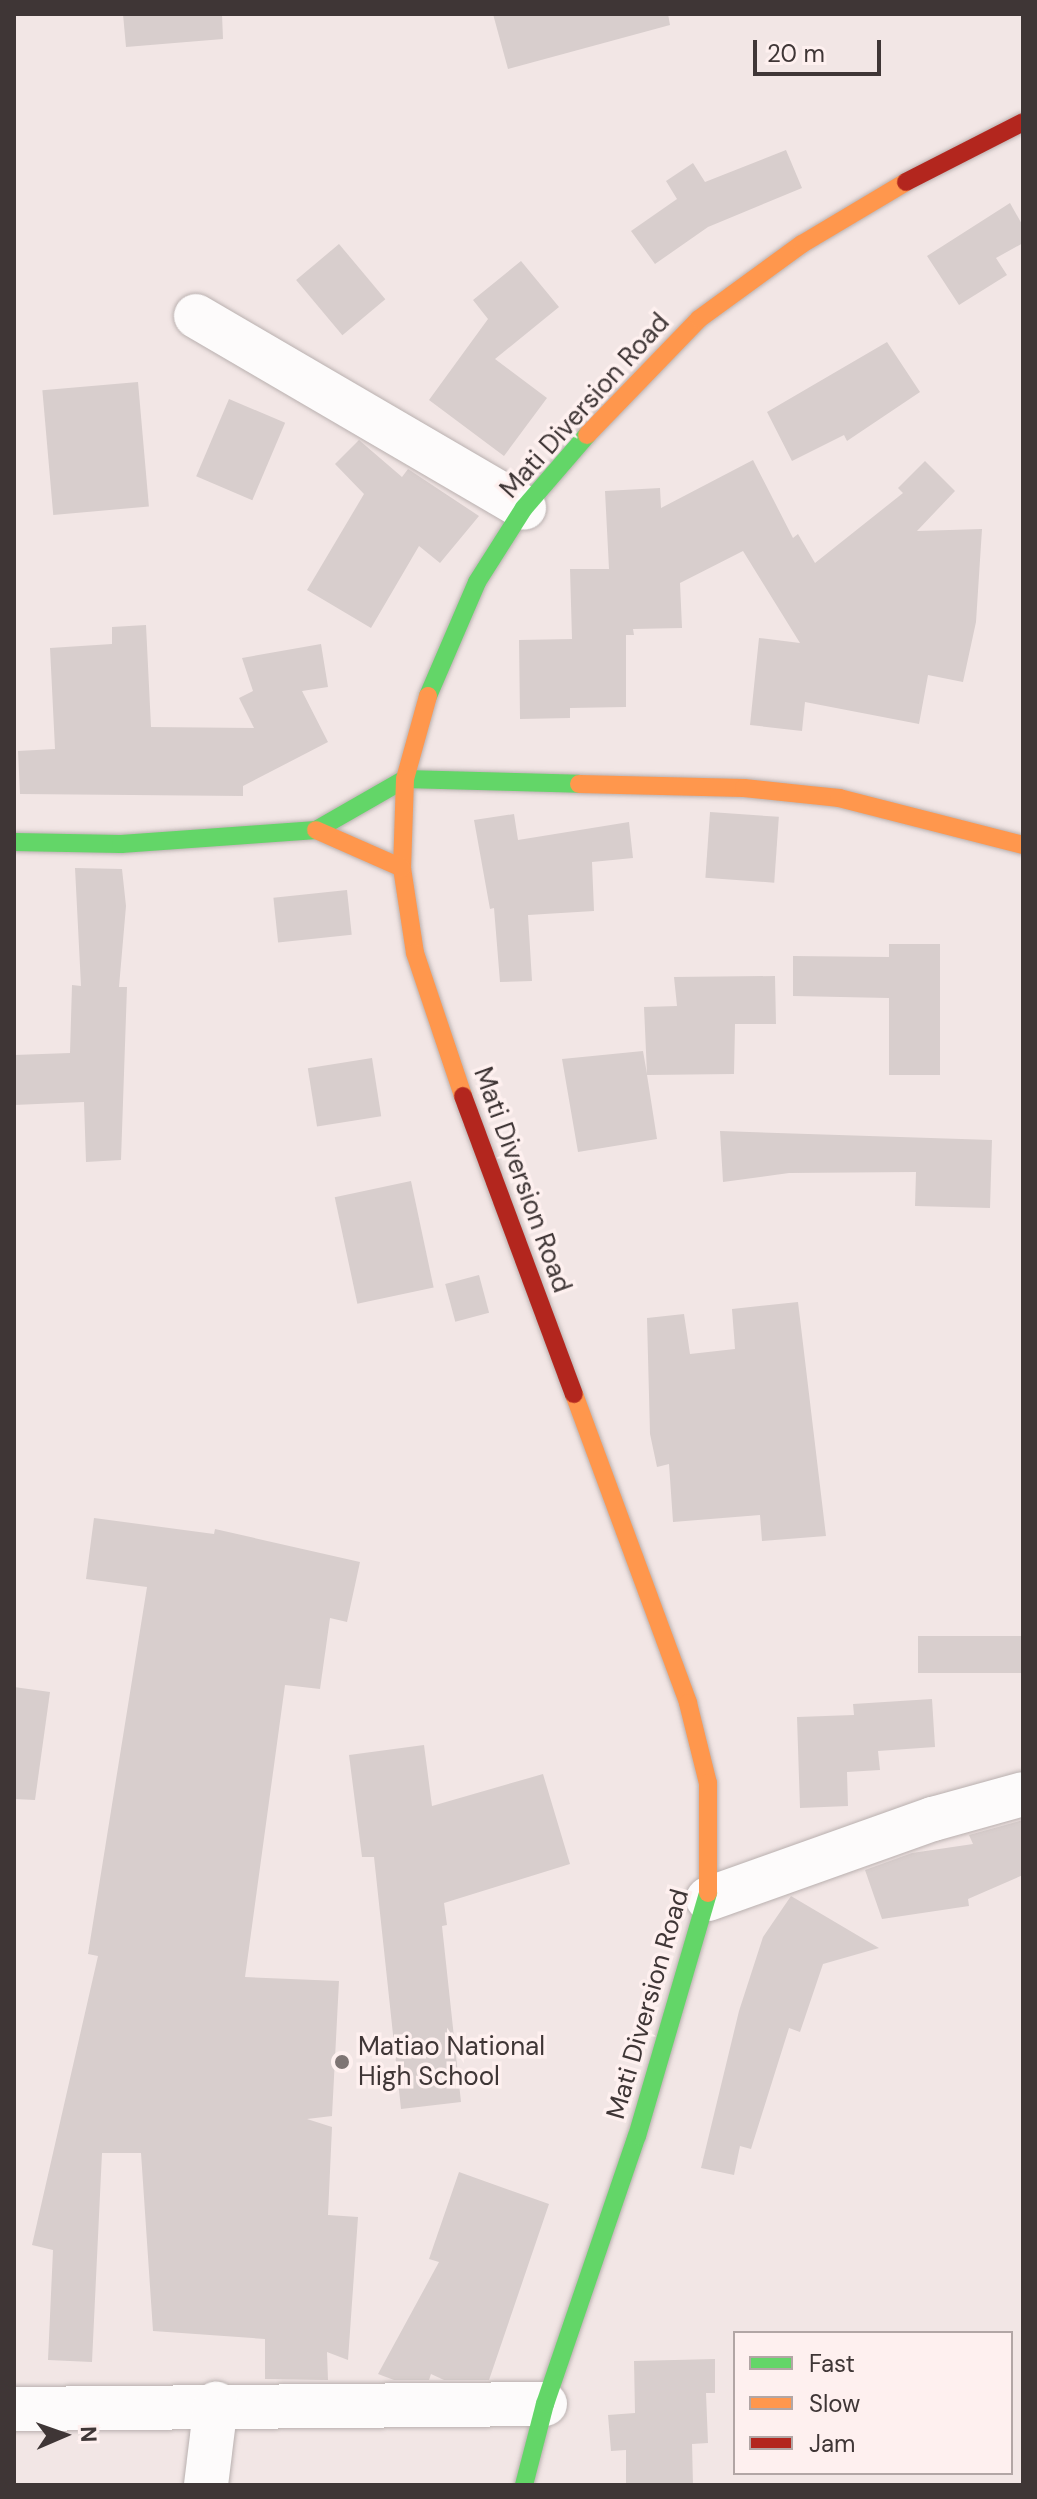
<!DOCTYPE html>
<style>
body{margin:0}
#map{position:relative;width:1037px;height:2499px;overflow:hidden;background:#f2e6e5;font-family:"DM Sans",sans-serif}
div>[style]{position:absolute}
.building>*{inset:0;background:#d8cecd;transform-origin:0 0}
.roads{filter:drop-shadow(0 0 2px #b9b0af) drop-shadow(0 0 2px #b9b0af)}
.street>*{height:44px;margin:-22px;padding:0 22px;transform-origin:22px;border-radius:22px;background:#fdfbfb}
.fast>*{height:18px;margin:-9px;padding:0 9px;transform-origin:9px;border-radius:9px;background:#63d668}
.slow>*{height:18px;margin:-9px;padding:0 9px;transform-origin:9px;border-radius:9px;background:#ff974d}
.jam>*{height:18px;margin:-9px;padding:0 9px;transform-origin:9px;border-radius:9px;background:#b3261e}
.dots>*{width:22px;height:22px;translate:-50% -50%;box-sizing:border-box;border:4px solid #fef0ef;border-radius:50%}
span{translate:-50% -50%;white-space:nowrap;text-align:center;line-height:1.15;-webkit-text-stroke:7px #fef0ef;paint-order:stroke}
.street-label{font-size:26px;color:#3f3636}
.poi-label{font-size:26px;color:#3f3636}
.left{translate:0 -50%;text-align:left}
.frame{position:absolute;inset:0;border:16px solid #3f3636;pointer-events:none}
.legend{position:absolute;left:733px;top:2331px;width:280px;height:144px;box-sizing:border-box;background:#fef0ef;border:2px solid #b2a6a5;margin:0;padding:10px 14px;list-style:none;font-size:24px;color:#3f3636}
.legend li{display:flex;align-items:center;gap:16px;height:40px}
.legend b{width:40px;border:2px solid #b2a6a5}
.north{position:absolute;left:24px;top:2395px;width:80px;height:80px;-webkit-text-stroke:6px #fef0ef;paint-order:stroke;rotate:88deg;font-size:22px;font-weight:700;line-height:32px;text-align:center;color:#3f3636}
.north::after{content:'';display:block;margin:auto;width:28px;height:36px;background:#3f3636;clip-path:polygon(50% 0,100% 100%,50% 72%,0 100%)}
.scale{position:absolute;left:753px;top:40px;width:128px;height:36px;box-sizing:border-box;border:4px solid #3f3636;border-top:0;padding-left:10px;font-size:24px;line-height:28px;white-space:nowrap;color:#3f3636;-webkit-text-stroke:6px #fef0ef;paint-order:stroke}
</style>
<div id="map">
<div class="building">
<div style="clip-path:polygon(123px 14px,222px 14px,223px 39px,126px 47px)"></div>
<div style="clip-path:polygon(493px 14px,668px 14px,670px 25px,508px 69px)"></div>
<div style="clip-path:polygon(786px 150px,802px 188px,708px 227px,655px 264px,631px 231px,677px 199px,666px 181px,693px 163px,705px 182px)"></div>
<div style="clip-path:polygon(1010px 203px,1023px 226px,1023px 243px,996px 258px,1007px 275px,959px 305px,927px 256px)"></div>
<div style="left:339px;top:244px;width:72px;height:56px;rotate:50deg"></div>
<div style="clip-path:polygon(521px 261px,559px 307px,495px 359px,547px 398px,504px 456px,429px 400px,488px 319px,473px 300px)"></div>
<div style="clip-path:polygon(887px 342px,920px 392px,847px 441px,844px 435px,792px 461px,767px 412px)"></div>
<div style="left:138px;top:382px;width:125px;height:96px;rotate:85deg"></div>
<div style="left:229px;top:399px;width:61px;height:84px;rotate:23deg"></div>
<div style="clip-path:polygon(359px 440px,402px 477px,408px 469px,479px 516px,440px 563px,419px 546px,371px 628px,307px 590px,364px 494px,335px 464px)"></div>
<div style="clip-path:polygon(753px 460px,793px 538px,798px 534px,815px 563px,903px 493px,898px 488px,925px 461px,955px 491px,917px 531px,982px 529px,976px 622px,963px 682px,928px 675px,919px 724px,805px 702px,802px 731px,750px 725px,759px 638px,800px 643px,743px 551px,680px 583px,682px 628px,633px 629px,634px 635px,626px 635px,626px 707px,570px 708px,570px 718px,520px 719px,519px 640px,572px 639px,570px 569px,609px 569px,605px 491px,660px 488px,661px 508px)"></div>
<div style="clip-path:polygon(146px 625px,151px 727px,254px 728px,239px 698px,253px 691px,242px 658px,321px 644px,328px 687px,302px 691px,328px 742px,243px 786px,243px 796px,20px 794px,18px 751px,55px 749px,50px 648px,112px 644px,112px 627px)"></div>
<div style="left:710px;top:812px;width:69px;height:66px;rotate:4deg"></div>
<div style="clip-path:polygon(514px 814px,518px 840px,629px 822px,633px 858px,592px 862px,594px 911px,528px 915px,532px 981px,500px 982px,494px 908px,490px 909px,474px 820px)"></div>
<div style="clip-path:polygon(75px 868px,122px 869px,126px 906px,119px 987px,127px 987px,121px 1160px,86px 1162px,84px 1102px,14px 1105px,14px 1055px,70px 1053px,72px 985px,81px 986px)"></div>
<div style="left:347px;top:890px;width:45px;height:74px;rotate:84deg"></div>
<div style="clip-path:polygon(889px 944px,940px 944px,940px 1075px,889px 1075px,889px 998px,793px 996px,793px 956px,889px 957px)"></div>
<div style="clip-path:polygon(775px 976px,776px 1024px,735px 1024px,734px 1074px,647px 1075px,657px 1139px,578px 1152px,562px 1059px,643px 1051px,647px 1074px,644px 1007px,677px 1006px,674px 977px)"></div>
<div style="left:372px;top:1058px;width:59px;height:65px;rotate:81deg"></div>
<div style="clip-path:polygon(720px 1131px,992px 1140px,990px 1208px,915px 1206px,916px 1172px,789px 1173px,723px 1182px)"></div>
<div style="left:411px;top:1181px;width:109px;height:78px;rotate:78deg"></div>
<div style="left:479px;top:1275px;width:39px;height:35px;rotate:75deg"></div>
<div style="clip-path:polygon(798px 1302px,826px 1536px,762px 1541px,760px 1515px,673px 1522px,669px 1464px,657px 1467px,650px 1434px,647px 1318px,684px 1314px,690px 1354px,735px 1349px,732px 1309px)"></div>
<div style="clip-path:polygon(94px 1518px,214px 1534px,215px 1529px,360px 1562px,347px 1622px,330px 1618px,320px 1689px,285px 1685px,245px 1977px,339px 1981px,332px 2116px,307px 2119px,332px 2127px,328px 2215px,358px 2217px,348px 2360px,327px 2352px,328px 2380px,265px 2379px,265px 2339px,153px 2331px,141px 2153px,102px 2153px,92px 2362px,48px 2360px,53px 2250px,32px 2245px,98px 1956px,88px 1954px,147px 1587px,86px 1579px)"></div>
<div style="left:1023px;top:1636px;width:37px;height:105px;rotate:90deg"></div>
<div style="clip-path:polygon(14px 1687px,50px 1692px,35px 1800px,14px 1799px)"></div>
<div style="clip-path:polygon(932px 1699px,935px 1747px,878px 1751px,880px 1770px,847px 1772px,848px 1806px,800px 1808px,797px 1717px,854px 1715px,853px 1704px)"></div>
<div style="clip-path:polygon(424px 1745px,432px 1806px,543px 1774px,570px 1864px,444px 1903px,447px 1925px,442px 1926px,461px 2102px,401px 2109px,374px 1857px,362px 1857px,349px 1755px)"></div>
<div style="clip-path:polygon(1023px 1820px,1023px 1875px,968px 1899px,969px 1906px,882px 1919px,865px 1870px,912px 1853px,973px 1844px,969px 1835px)"></div>
<div style="clip-path:polygon(791px 1896px,879px 1948px,823px 1964px,800px 2032px,789px 2028px,751px 2149px,740px 2146px,734px 2175px,701px 2168px,739px 2011px,763px 1937px)"></div>
<div style="clip-path:polygon(459px 2172px,549px 2204px,489px 2380px,444px 2380px,431px 2374px,429px 2380px,394px 2380px,378px 2374px,439px 2262px,429px 2259px)"></div>
<div style="clip-path:polygon(715px 2359px,715px 2393px,706px 2393px,708px 2443px,692px 2444px,693px 2485px,626px 2485px,626px 2450px,611px 2451px,608px 2415px,635px 2413px,634px 2361px)"></div>
</div>
<div class="roads">
<div class="street">
<div style="left:196px;top:316px;width:380px;rotate:30.3deg"></div>
<div style="left:708px;top:1899px;width:239px;rotate:-19.6deg"></div>
<div style="left:933px;top:1819px;width:93px;rotate:-15.5deg"></div>
<div style="left:14px;top:2409px;width:531px;rotate:-0.54deg"></div>
<div style="left:206px;top:2485px;width:82px;rotate:-83deg"></div>
</div>
<div class="fast">
<div style="left:428px;top:696px;width:124px;rotate:-66.7deg"></div>
<div style="left:477px;top:582px;width:88px;rotate:-57.6deg"></div>
<div style="left:524px;top:508px;width:96px;rotate:-49.2deg"></div>
<div style="left:14px;top:842px;width:107px;rotate:1.1deg"></div>
<div style="left:121px;top:844px;width:196px;rotate:-4.1deg"></div>
<div style="left:316px;top:830px;width:103px;rotate:-29.8deg"></div>
<div style="left:405px;top:779px;width:174px;rotate:1.6deg"></div>
<div style="left:524px;top:2485px;width:84px;rotate:-75.5deg"></div>
<div style="left:545px;top:2404px;width:283px;rotate:-71.1deg"></div>
<div style="left:637px;top:2136px;width:253px;rotate:-73.7deg"></div>
</div>
<div class="slow">
<div style="left:587px;top:435px;width:161px;rotate:-46deg"></div>
<div style="left:699px;top:319px;width:127px;rotate:-36.1deg"></div>
<div style="left:802px;top:244px;width:121px;rotate:-30.8deg"></div>
<div style="left:428px;top:696px;width:86px;rotate:105.5deg"></div>
<div style="left:405px;top:779px;width:89px;rotate:91.9deg"></div>
<div style="left:402px;top:868px;width:86px;rotate:81.3deg"></div>
<div style="left:415px;top:953px;width:151px;rotate:71.4deg"></div>
<div style="left:579px;top:784px;width:165px;rotate:1.4deg"></div>
<div style="left:744px;top:788px;width:96px;rotate:6deg"></div>
<div style="left:839px;top:798px;width:190px;rotate:14.3deg"></div>
<div style="left:316px;top:830px;width:94px;rotate:23.8deg"></div>
<div style="left:574px;top:1394px;width:329px;rotate:69.7deg"></div>
<div style="left:688px;top:1703px;width:82px;rotate:76deg"></div>
<div style="left:708px;top:1783px;width:110px;rotate:90deg"></div>
</div>
<div class="jam">
<div style="left:906px;top:182px;width:131px;rotate:-27.1deg"></div>
<div style="left:463px;top:1096px;width:318px;rotate:69.6deg"></div>
</div>
</div>
<div class="dots">
<div style="left:342px;top:2062px;background:#7e7473"></div>
</div>
<div class="street-label">
<span style="left:585px;top:406px;rotate:-48deg">Mati Diversion Road</span>
<span style="left:522px;top:1180px;rotate:70deg">Mati Diversion Road</span>
<span style="left:648px;top:2004px;rotate:-74deg">Mati Diversion Road</span>
</div>
<div class="poi-label">
<span class="left" style="left:358px;top:2062px">Matiao National<br>High School</span>
</div>
<div class="frame"></div>
<ul class="legend">
<li><b style="height:10px;background:#63d668"></b>Fast</li>
<li><b style="height:10px;background:#ff974d"></b>Slow</li>
<li><b style="height:10px;background:#b3261e"></b>Jam</li>
</ul>
<div class="north">N</div>
<div class="scale">20 m</div>
</div>
